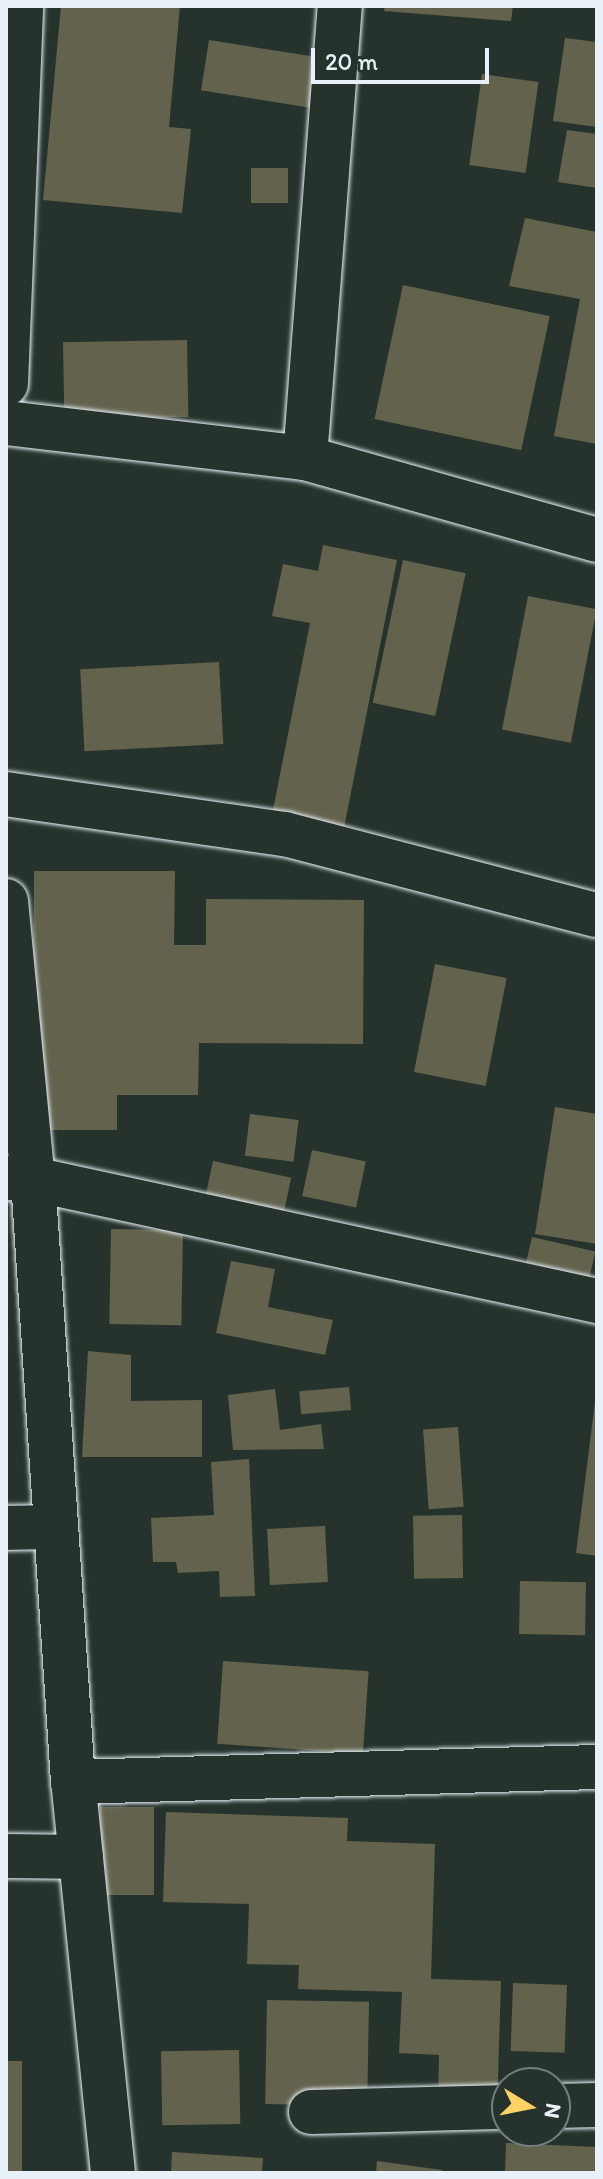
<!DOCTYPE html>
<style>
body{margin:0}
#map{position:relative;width:603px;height:2179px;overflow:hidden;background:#26332d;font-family:Itim,sans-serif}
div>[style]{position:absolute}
.building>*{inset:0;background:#63624d;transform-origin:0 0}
.roads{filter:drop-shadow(0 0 2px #e8f1f8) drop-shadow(0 0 2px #e8f1f8)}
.minor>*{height:44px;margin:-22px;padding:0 22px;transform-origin:22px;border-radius:22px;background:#26332d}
span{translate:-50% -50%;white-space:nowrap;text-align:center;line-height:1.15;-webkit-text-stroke:8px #26332d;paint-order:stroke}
.frame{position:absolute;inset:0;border:8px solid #e8f1f8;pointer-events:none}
.north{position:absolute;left:491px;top:2067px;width:80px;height:80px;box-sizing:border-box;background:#26332d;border:2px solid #747f7e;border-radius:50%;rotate:100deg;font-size:22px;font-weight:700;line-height:32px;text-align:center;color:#e8f1f8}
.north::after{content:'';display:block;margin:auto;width:28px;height:36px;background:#ffd166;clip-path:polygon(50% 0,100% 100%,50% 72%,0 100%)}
.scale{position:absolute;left:311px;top:48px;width:178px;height:36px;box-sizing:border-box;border:4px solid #e8f1f8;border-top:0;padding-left:10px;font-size:24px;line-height:28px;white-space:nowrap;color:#e8f1f8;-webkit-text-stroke:6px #26332d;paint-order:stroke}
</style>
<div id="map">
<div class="building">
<div style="clip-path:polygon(61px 6px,180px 6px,169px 127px,191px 129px,182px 213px,43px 200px)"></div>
<div style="clip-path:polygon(385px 6px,513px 6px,511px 21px,384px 11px)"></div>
<div style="clip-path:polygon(565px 38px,597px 42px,597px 127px,553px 121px)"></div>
<div style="left:209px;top:40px;width:114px;height:51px;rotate:9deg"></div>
<div style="left:482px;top:74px;width:57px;height:92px;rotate:8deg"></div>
<div style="clip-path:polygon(567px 130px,597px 134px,597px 188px,558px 182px)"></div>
<div style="left:251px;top:168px;width:37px;height:35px"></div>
<div style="clip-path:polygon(525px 218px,597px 232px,597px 444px,554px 436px,580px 299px,509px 286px)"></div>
<div style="left:403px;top:285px;width:150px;height:137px;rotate:12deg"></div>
<div style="left:187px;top:340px;width:77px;height:124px;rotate:89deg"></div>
<div style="clip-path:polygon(323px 545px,397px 560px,341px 843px,269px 830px,310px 623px,272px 616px,283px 564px,318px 571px)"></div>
<div style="left:403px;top:560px;width:64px;height:146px;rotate:12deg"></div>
<div style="left:528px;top:596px;width:70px;height:136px;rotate:11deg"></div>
<div style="left:219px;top:662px;width:82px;height:139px;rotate:87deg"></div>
<div style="clip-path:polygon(34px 871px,175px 871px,174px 945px,206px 945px,206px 899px,364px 900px,363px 1044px,199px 1043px,198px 1095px,117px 1095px,117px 1130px,39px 1130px,33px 1036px)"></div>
<div style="left:435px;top:964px;width:73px;height:110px;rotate:11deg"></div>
<div style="clip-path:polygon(555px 1107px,597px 1114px,597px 1244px,535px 1234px)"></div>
<div style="left:250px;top:1114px;width:49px;height:42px;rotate:7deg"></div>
<div style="left:312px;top:1150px;width:55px;height:47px;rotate:12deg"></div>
<div style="left:213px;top:1161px;width:80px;height:41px;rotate:12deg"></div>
<div style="left:111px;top:1229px;width:72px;height:95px;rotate:1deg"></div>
<div style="left:532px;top:1237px;width:65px;height:26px;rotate:13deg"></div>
<div style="clip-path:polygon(231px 1261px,275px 1269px,268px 1307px,333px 1320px,325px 1355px,216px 1333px)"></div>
<div style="clip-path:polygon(88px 1351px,131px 1355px,131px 1401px,202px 1400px,202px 1457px,82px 1457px)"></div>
<div style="left:349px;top:1387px;width:23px;height:50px;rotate:85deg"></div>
<div style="clip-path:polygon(275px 1389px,280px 1430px,321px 1424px,324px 1449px,233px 1450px,228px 1395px)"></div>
<div style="clip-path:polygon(595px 1402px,597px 1402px,597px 1556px,576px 1553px)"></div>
<div style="left:458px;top:1427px;width:80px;height:35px;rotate:86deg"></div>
<div style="clip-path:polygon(249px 1459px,255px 1596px,220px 1597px,219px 1571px,178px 1573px,176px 1562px,153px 1562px,151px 1518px,214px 1515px,211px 1462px)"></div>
<div style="left:462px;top:1515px;width:63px;height:49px;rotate:89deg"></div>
<div style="left:325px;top:1526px;width:56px;height:58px;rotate:87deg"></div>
<div style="left:520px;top:1581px;width:66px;height:53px;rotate:1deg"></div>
<div style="left:223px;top:1661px;width:146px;height:83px;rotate:4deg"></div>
<div style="left:100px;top:1807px;width:54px;height:88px"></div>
<div style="clip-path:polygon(166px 1812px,348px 1818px,347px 1841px,435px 1844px,431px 1979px,501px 1981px,497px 2109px,438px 2107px,439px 2055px,399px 2053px,402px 1992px,298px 1989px,299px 1965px,247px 1964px,249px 1904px,163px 1902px)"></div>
<div style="left:513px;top:1983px;width:54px;height:68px;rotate:2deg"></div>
<div style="left:267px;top:2000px;width:102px;height:104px;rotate:1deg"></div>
<div style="left:239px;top:2050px;width:74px;height:78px;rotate:89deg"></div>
<div style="left:6px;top:2061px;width:16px;height:112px"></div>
<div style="clip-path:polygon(506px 2143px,597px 2147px,597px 2173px,505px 2173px)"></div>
<div style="clip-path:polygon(172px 2152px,263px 2158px,262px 2173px,171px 2173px)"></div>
<div style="clip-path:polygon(377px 2161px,442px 2170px,442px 2173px,376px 2173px)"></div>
</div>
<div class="roads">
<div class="minor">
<div style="left:6px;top:384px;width:378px;rotate:-87.7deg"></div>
<div style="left:6px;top:423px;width:301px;rotate:6.7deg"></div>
<div style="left:305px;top:458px;width:303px;rotate:15.7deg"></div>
<div style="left:305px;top:458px;width:453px;rotate:-85.6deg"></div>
<div style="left:6px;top:794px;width:282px;rotate:8.2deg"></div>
<div style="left:285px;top:834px;width:322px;rotate:14.6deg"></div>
<div style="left:6px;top:901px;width:279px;rotate:84.5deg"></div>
<div style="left:33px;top:1179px;width:604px;rotate:86.2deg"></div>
<div style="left:6px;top:1178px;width:27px;rotate:2deg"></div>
<div style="left:33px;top:1179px;width:577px;rotate:12.21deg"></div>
<div style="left:6px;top:1528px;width:50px;rotate:-1.1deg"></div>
<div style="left:6px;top:1856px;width:75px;rotate:0.8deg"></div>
<div style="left:555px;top:2106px;width:42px;rotate:-1.4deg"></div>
<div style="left:311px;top:2112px;width:196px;rotate:-1.5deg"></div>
<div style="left:113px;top:2173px;width:393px;rotate:-95.8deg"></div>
<div style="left:73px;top:1782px;width:524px;rotate:-1.64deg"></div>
</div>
</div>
<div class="frame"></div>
<div class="north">N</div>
<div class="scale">20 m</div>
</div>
